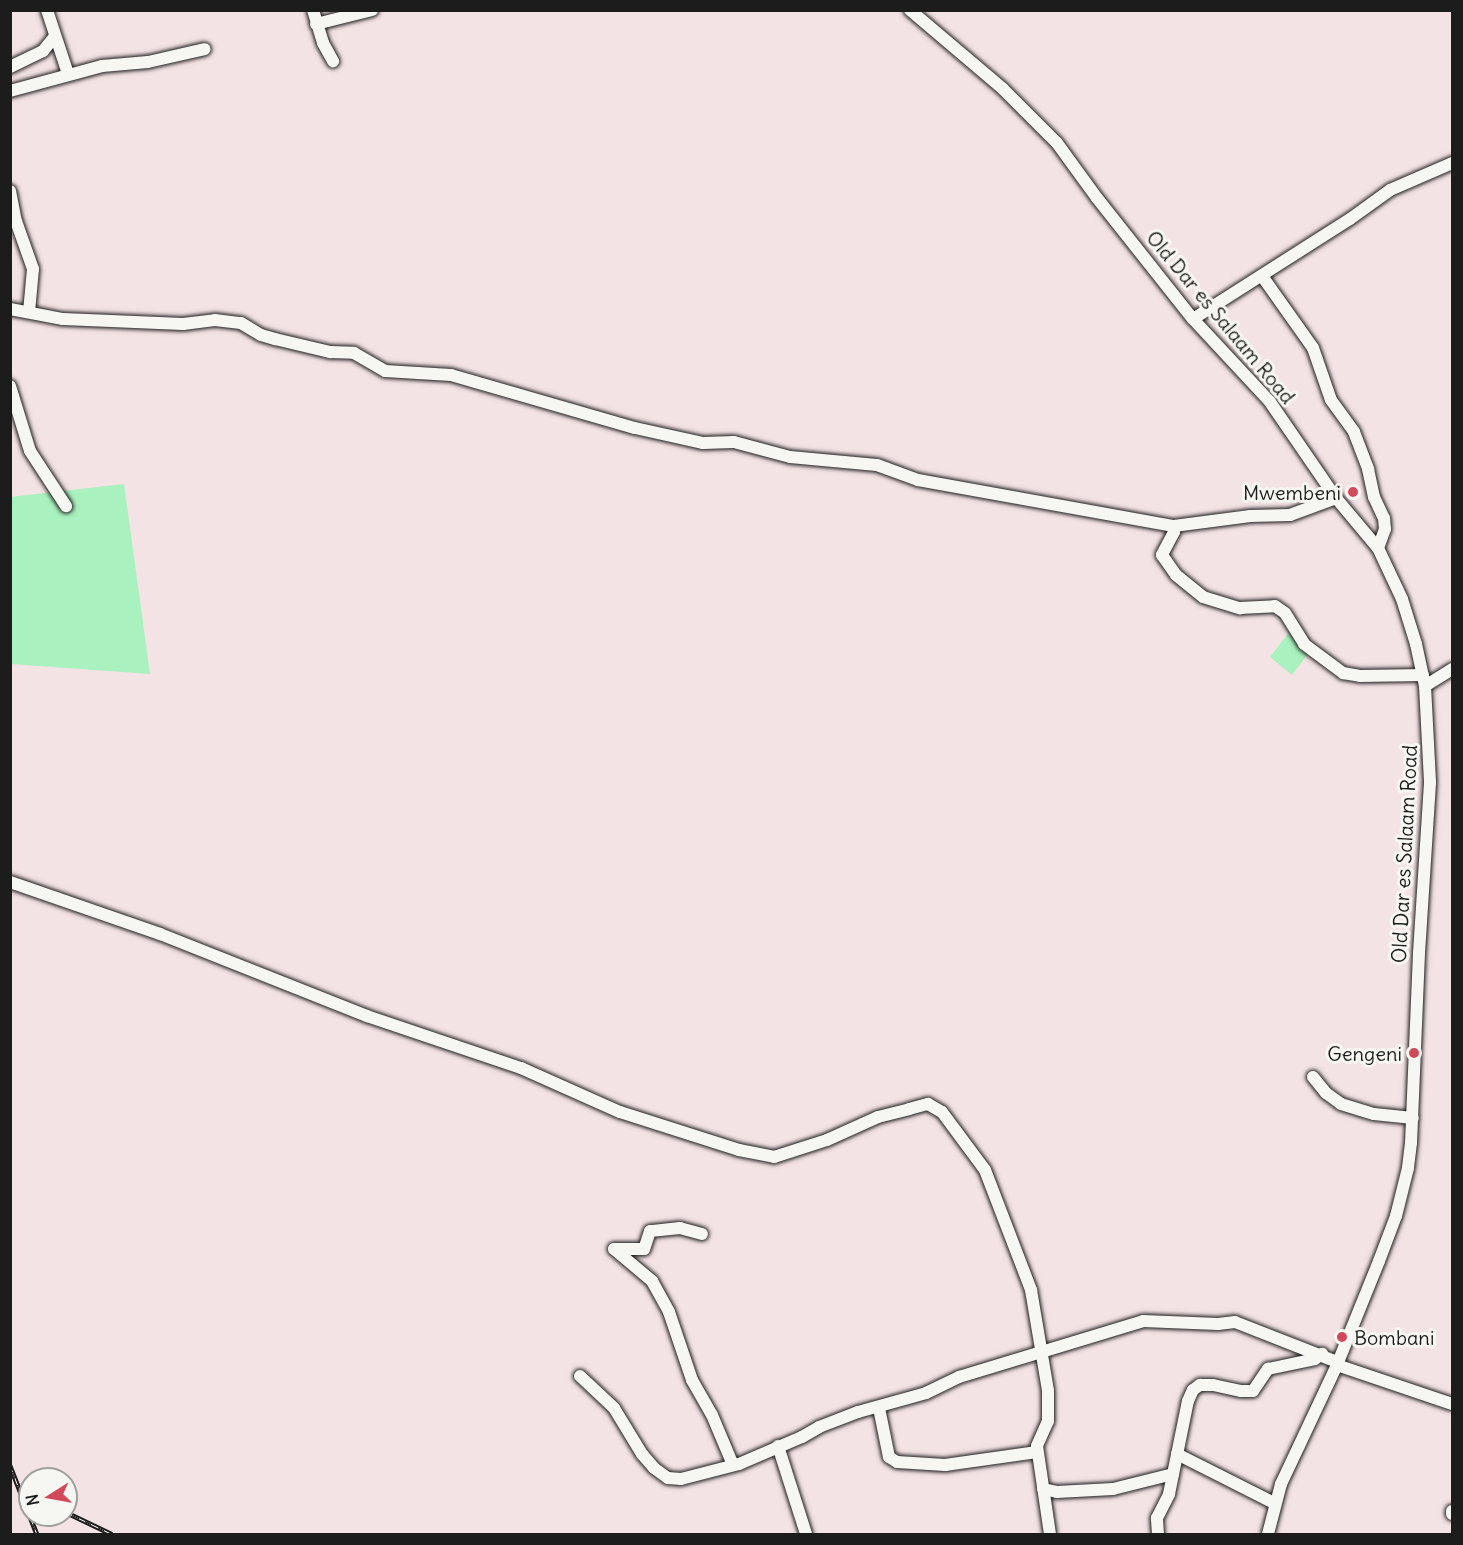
<!DOCTYPE html>
<style>
body{margin:0}
#map{position:relative;width:1463px;height:1545px;overflow:hidden;background:#f4e3e5;font-family:Delius,sans-serif}
div>[style]{position:absolute}
.green>*{inset:0;background:#a9f1be}
.roads{filter:drop-shadow(0 0 2px #1c1c1c) drop-shadow(0 0 2px #1c1c1c)}
.minor>*{height:12px;margin:-6px;padding:0 6px;transform-origin:6px;border-radius:6px;background:#f6f6f2}
.rail>*{height:4.5px;margin-top:-2.25px;transform-origin:0;background:repeating-linear-gradient(90deg,#f6f6f2 0 7px,#1c1c1c 0 14px);box-sizing:border-box;border-block:2px solid #1c1c1c}
.dots>*{width:16px;height:16px;translate:-50% -50%;box-sizing:border-box;border:3px solid #f6f6f2;border-radius:50%}
span{translate:-50% -50%;white-space:nowrap;text-align:center;line-height:1.15;-webkit-text-stroke:6px #f6f6f2;paint-order:stroke}
.street-label{font-size:20px;color:#1c1c1c}
.poi-label{font-size:20px;color:#1c1c1c}
.right{translate:-100% -50%;text-align:right}
.left{translate:0 -50%;text-align:left}
.frame{position:absolute;inset:0;border:12px solid #1c1c1c;pointer-events:none}
.north{position:absolute;left:18px;top:1467px;width:60px;height:60px;box-sizing:border-box;background:#f6f6f2;border:2px solid #9f9f9c;border-radius:50%;rotate:259deg;font-size:16px;font-weight:700;line-height:24px;text-align:center;color:#1c1c1c}
.north::after{content:'';display:block;margin:auto;width:21px;height:27px;background:#d1495b;clip-path:polygon(50% 0,100% 100%,50% 72%,0 100%)}
</style>
<div id="map">
<div class="green">
<div style="clip-path:polygon(124px 484px,150px 674px,11px 664px,10px 497px)"></div>
<div style="clip-path:polygon(1290px 631px,1308px 654px,1292px 675px,1270px 657px)"></div>
</div>
<div class="roads">
<div class="minor">
<div style="left:47px;top:10px;width:67px;rotate:71.8deg"></div>
<div style="left:313px;top:10px;width:34px;rotate:73deg"></div>
<div style="left:323px;top:43px;width:21px;rotate:61deg"></div>
<div style="left:910px;top:10px;width:122px;rotate:40.3deg"></div>
<div style="left:1003px;top:89px;width:76px;rotate:45deg"></div>
<div style="left:1057px;top:143px;width:68px;rotate:54deg"></div>
<div style="left:1097px;top:198px;width:154px;rotate:51.6deg"></div>
<div style="left:1193px;top:319px;width:113px;rotate:47.1deg"></div>
<div style="left:1270px;top:402px;width:116px;rotate:55.5deg"></div>
<div style="left:1336px;top:498px;width:65px;rotate:50deg"></div>
<div style="left:1378px;top:548px;width:56px;rotate:64.8deg"></div>
<div style="left:1402px;top:599px;width:47px;rotate:72.7deg"></div>
<div style="left:1416px;top:644px;width:43px;rotate:77.9deg"></div>
<div style="left:1425px;top:686px;width:97px;rotate:87deg"></div>
<div style="left:1430px;top:783px;width:170px;rotate:93.7deg"></div>
<div style="left:1419px;top:953px;width:190px;rotate:92.4deg"></div>
<div style="left:1411px;top:1143px;width:25px;rotate:97deg"></div>
<div style="left:1408px;top:1168px;width:49px;rotate:104deg"></div>
<div style="left:1396px;top:1216px;width:48px;rotate:110.7deg"></div>
<div style="left:1379px;top:1261px;width:112px;rotate:112deg"></div>
<div style="left:1337px;top:1365px;width:132px;rotate:115.2deg"></div>
<div style="left:1281px;top:1484px;width:52px;rotate:104.6deg"></div>
<div style="left:316px;top:24px;width:58px;rotate:-14deg"></div>
<div style="left:10px;top:67px;width:37px;rotate:-26deg"></div>
<div style="left:43px;top:51px;width:19px;rotate:-51deg"></div>
<div style="left:10px;top:91px;width:95px;rotate:-15.2deg"></div>
<div style="left:102px;top:66px;width:46px;rotate:-5deg"></div>
<div style="left:148px;top:62px;width:58px;rotate:-12.8deg"></div>
<div style="left:10px;top:191px;width:31px;rotate:79deg"></div>
<div style="left:16px;top:221px;width:51px;rotate:70.5deg"></div>
<div style="left:33px;top:269px;width:43px;rotate:95.3deg"></div>
<div style="left:1262px;top:276px;width:88px;rotate:54.7deg"></div>
<div style="left:1313px;top:348px;width:55px;rotate:70.9deg"></div>
<div style="left:1331px;top:400px;width:39px;rotate:54deg"></div>
<div style="left:1354px;top:432px;width:40px;rotate:69deg"></div>
<div style="left:1368px;top:469px;width:29px;rotate:78deg"></div>
<div style="left:1374px;top:497px;width:23px;rotate:65deg"></div>
<div style="left:1384px;top:518px;width:11px;rotate:85deg"></div>
<div style="left:1385px;top:529px;width:20px;rotate:110deg"></div>
<div style="left:10px;top:309px;width:54px;rotate:10.7deg"></div>
<div style="left:63px;top:319px;width:120px;rotate:2.4deg"></div>
<div style="left:183px;top:324px;width:32px;rotate:-7deg"></div>
<div style="left:215px;top:320px;width:26px;rotate:7deg"></div>
<div style="left:241px;top:323px;width:23px;rotate:31deg"></div>
<div style="left:261px;top:335px;width:15px;rotate:16deg"></div>
<div style="left:275px;top:339px;width:57px;rotate:13.3deg"></div>
<div style="left:330px;top:352px;width:24px;rotate:2deg"></div>
<div style="left:354px;top:353px;width:36px;rotate:30deg"></div>
<div style="left:385px;top:371px;width:66px;rotate:3.5deg"></div>
<div style="left:451px;top:375px;width:191px;rotate:16.1deg"></div>
<div style="left:635px;top:428px;width:70px;rotate:12.4deg"></div>
<div style="left:703px;top:443px;width:31px;rotate:-2deg"></div>
<div style="left:734px;top:442px;width:58px;rotate:15deg"></div>
<div style="left:790px;top:457px;width:87px;rotate:5.3deg"></div>
<div style="left:877px;top:465px;width:44px;rotate:20.1deg"></div>
<div style="left:918px;top:480px;width:260px;rotate:10.2deg"></div>
<div style="left:1174px;top:526px;width:77px;rotate:-7.5deg"></div>
<div style="left:1250px;top:516px;width:40px;rotate:-1.4deg"></div>
<div style="left:1290px;top:515px;width:49px;rotate:-20.3deg"></div>
<div style="left:1193px;top:319px;width:186px;rotate:-32.5deg"></div>
<div style="left:1350px;top:219px;width:49px;rotate:-35.9deg"></div>
<div style="left:1390px;top:190px;width:68px;rotate:-23.5deg"></div>
<div style="left:10px;top:386px;width:68px;rotate:72.9deg"></div>
<div style="left:30px;top:451px;width:66px;rotate:56.8deg"></div>
<div style="left:1174px;top:526px;width:6px;rotate:90deg"></div>
<div style="left:1174px;top:532px;width:26px;rotate:118deg"></div>
<div style="left:1162px;top:555px;width:24px;rotate:55deg"></div>
<div style="left:1176px;top:575px;width:35px;rotate:39deg"></div>
<div style="left:1203px;top:597px;width:39px;rotate:17deg"></div>
<div style="left:1240px;top:608px;width:35px;rotate:-3deg"></div>
<div style="left:1275px;top:606px;width:12px;rotate:35deg"></div>
<div style="left:1285px;top:613px;width:36px;rotate:58deg"></div>
<div style="left:1304px;top:644px;width:49px;rotate:36.6deg"></div>
<div style="left:1343px;top:673px;width:17px;rotate:10deg"></div>
<div style="left:1360px;top:676px;width:63px;rotate:-0.9deg"></div>
<div style="left:1425px;top:686px;width:32px;rotate:-32deg"></div>
<div style="left:10px;top:882px;width:159px;rotate:19.1deg"></div>
<div style="left:160px;top:934px;width:223px;rotate:21.6deg"></div>
<div style="left:367px;top:1016px;width:163px;rotate:18.7deg"></div>
<div style="left:521px;top:1068px;width:108px;rotate:24deg"></div>
<div style="left:620px;top:1112px;width:125px;rotate:17.7deg"></div>
<div style="left:739px;top:1150px;width:36px;rotate:11deg"></div>
<div style="left:774px;top:1157px;width:56px;rotate:-17.8deg"></div>
<div style="left:827px;top:1140px;width:56px;rotate:-24.3deg"></div>
<div style="left:878px;top:1117px;width:32px;rotate:-14deg"></div>
<div style="left:909px;top:1109px;width:20px;rotate:-15deg"></div>
<div style="left:928px;top:1104px;width:16px;rotate:30deg"></div>
<div style="left:942px;top:1112px;width:72px;rotate:53.4deg"></div>
<div style="left:985px;top:1170px;width:129px;rotate:69deg"></div>
<div style="left:1031px;top:1290px;width:102px;rotate:80.4deg"></div>
<div style="left:1048px;top:1391px;width:30px;rotate:90deg"></div>
<div style="left:1048px;top:1421px;width:27px;rotate:114deg"></div>
<div style="left:1037px;top:1446px;width:89px;rotate:81.6deg"></div>
<div style="left:1313px;top:1077px;width:21px;rotate:51deg"></div>
<div style="left:1326px;top:1093px;width:19px;rotate:36deg"></div>
<div style="left:1341px;top:1104px;width:34px;rotate:17deg"></div>
<div style="left:1374px;top:1114px;width:39px;rotate:6deg"></div>
<div style="left:702px;top:1234px;width:23px;rotate:-165deg"></div>
<div style="left:680px;top:1228px;width:30px;rotate:174deg"></div>
<div style="left:650px;top:1231px;width:19px;rotate:108deg"></div>
<div style="left:644px;top:1249px;width:30px;rotate:180deg"></div>
<div style="left:614px;top:1249px;width:50px;rotate:40.1deg"></div>
<div style="left:652px;top:1281px;width:35px;rotate:61deg"></div>
<div style="left:669px;top:1312px;width:72px;rotate:71.3deg"></div>
<div style="left:692px;top:1380px;width:40px;rotate:60.3deg"></div>
<div style="left:712px;top:1415px;width:54px;rotate:67.2deg"></div>
<div style="left:1337px;top:1365px;width:121px;rotate:18.7deg"></div>
<div style="left:580px;top:1376px;width:47px;rotate:43.3deg"></div>
<div style="left:614px;top:1408px;width:54px;rotate:58.7deg"></div>
<div style="left:642px;top:1454px;width:18px;rotate:49deg"></div>
<div style="left:654px;top:1468px;width:17px;rotate:36deg"></div>
<div style="left:668px;top:1478px;width:13px;rotate:4deg"></div>
<div style="left:681px;top:1479px;width:60px;rotate:-14.5deg"></div>
<div style="left:739px;top:1464px;width:69px;rotate:-23.2deg"></div>
<div style="left:802px;top:1437px;width:20px;rotate:-30deg"></div>
<div style="left:819px;top:1427px;width:42px;rotate:-21deg"></div>
<div style="left:858px;top:1412px;width:71px;rotate:-15.6deg"></div>
<div style="left:926px;top:1393px;width:37px;rotate:-26deg"></div>
<div style="left:959px;top:1377px;width:192px;rotate:-16.9deg"></div>
<div style="left:1143px;top:1321px;width:75px;rotate:2.3deg"></div>
<div style="left:1218px;top:1324px;width:17px;rotate:-7deg"></div>
<div style="left:1235px;top:1322px;width:110px;rotate:21.4deg"></div>
<div style="left:879px;top:1408px;width:50px;rotate:78.5deg"></div>
<div style="left:889px;top:1457px;width:9px;rotate:32deg"></div>
<div style="left:897px;top:1462px;width:48px;rotate:3.6deg"></div>
<div style="left:945px;top:1465px;width:93px;rotate:-8deg"></div>
<div style="left:778px;top:1446px;width:92px;rotate:72.3deg"></div>
<div style="left:1177px;top:1454px;width:109px;rotate:26.8deg"></div>
<div style="left:1043px;top:1489px;width:14px;rotate:12deg"></div>
<div style="left:1057px;top:1492px;width:56px;rotate:-3.1deg"></div>
<div style="left:1113px;top:1489px;width:62px;rotate:-14deg"></div>
<div style="left:1452px;top:1514px;width:3px;rotate:-90deg"></div>
<div style="left:1158px;top:1534px;width:16px;rotate:-94deg"></div>
<div style="left:1157px;top:1518px;width:27px;rotate:-63deg"></div>
<div style="left:1169px;top:1494px;width:95px;rotate:-78.5deg"></div>
<div style="left:1188px;top:1401px;width:12px;rotate:-66deg"></div>
<div style="left:1193px;top:1390px;width:9px;rotate:-36deg"></div>
<div style="left:1200px;top:1385px;width:13px"></div>
<div style="left:1213px;top:1385px;width:29px;rotate:12deg"></div>
<div style="left:1241px;top:1391px;width:12px"></div>
<div style="left:1253px;top:1391px;width:27px;rotate:-56deg"></div>
<div style="left:1268px;top:1369px;width:48px;rotate:-12deg"></div>
<div style="left:1315px;top:1359px;width:9px;rotate:-36deg"></div>
</div>
</div>
<div class="rail">
<div style="left:10px;top:1465px;width:74px;rotate:68.6deg"></div>
<div style="left:66px;top:1512px;width:51px;rotate:25.6deg"></div>
</div>
<div class="dots">
<div style="left:1353px;top:492px;background:#d1495b"></div>
<div style="left:1414px;top:1053px;background:#d1495b"></div>
<div style="left:1342px;top:1337px;background:#d1495b"></div>
</div>
<div class="street-label">
<span style="left:1221px;top:317px;rotate:50deg">Old Dar es Salaam Road</span>
<span style="left:1404px;top:854px;rotate:-87deg">Old Dar es Salaam Road</span>
</div>
<div class="poi-label">
<span class="right" style="left:1341px;top:492px">Mwembeni</span>
<span class="right" style="left:1402px;top:1053px">Gengeni</span>
<span class="left" style="left:1354px;top:1337px">Bombani</span>
</div>
<div class="frame"></div>
<div class="north">N</div>
</div>
